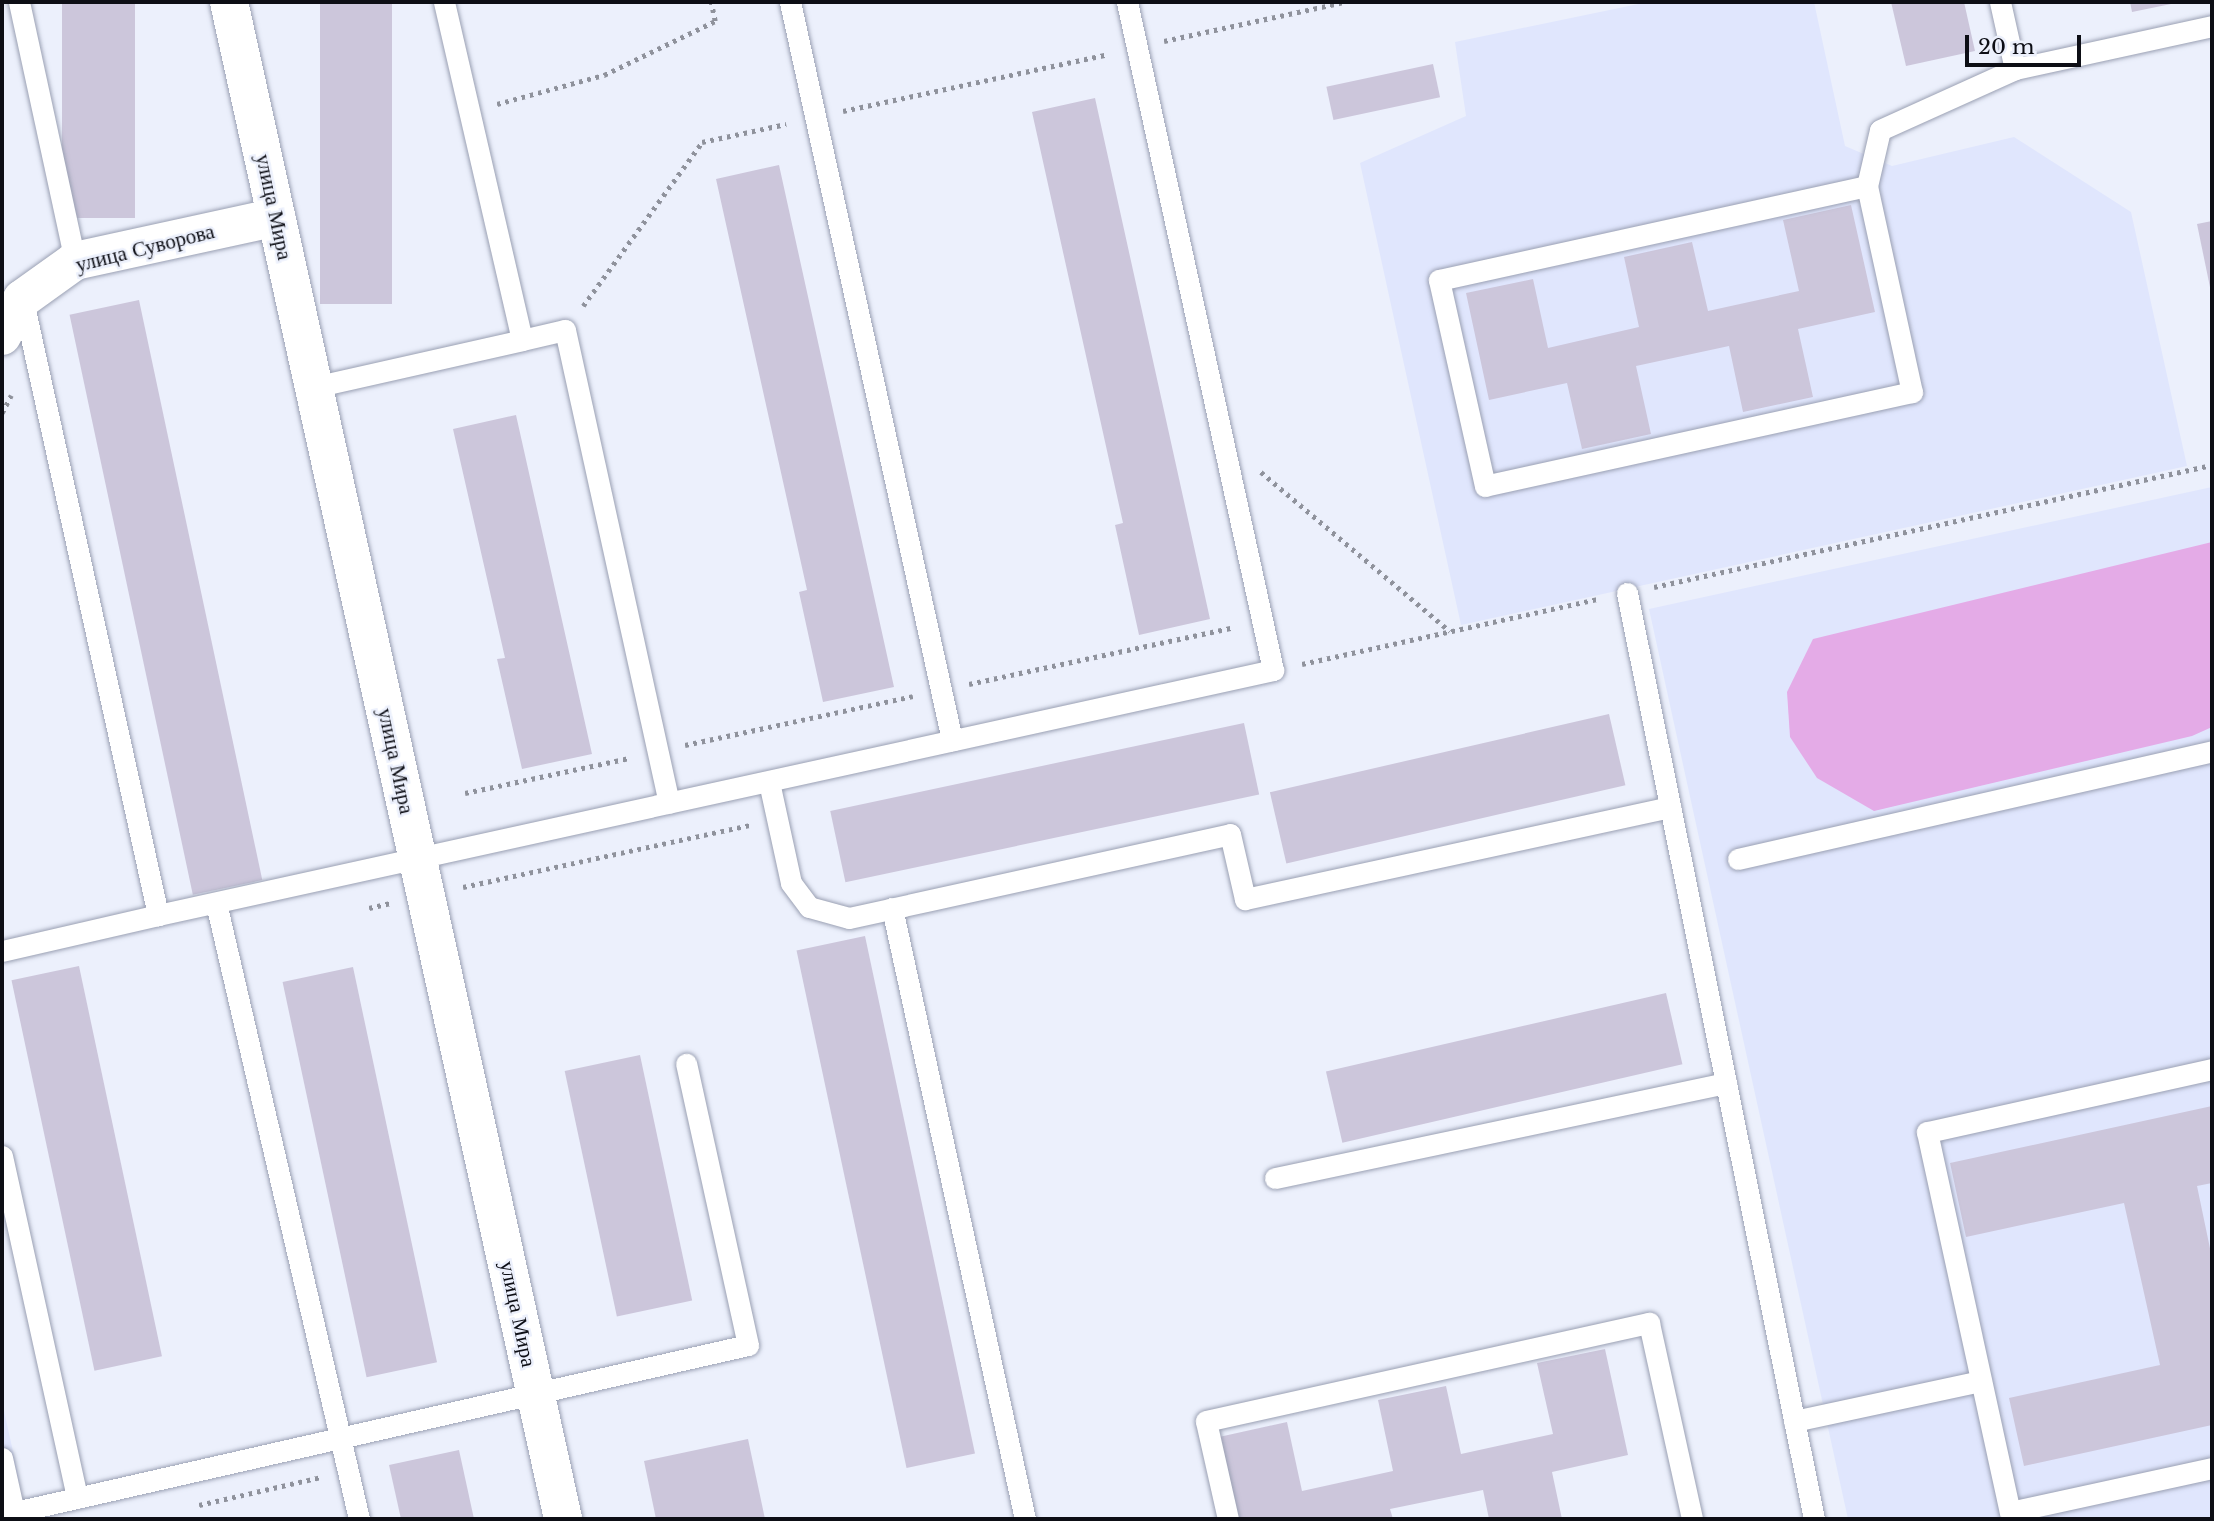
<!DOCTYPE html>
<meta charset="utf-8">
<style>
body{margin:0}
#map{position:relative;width:2214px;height:1521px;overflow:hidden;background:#ecf0fc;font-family:"Libre Baskerville",serif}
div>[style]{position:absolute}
.built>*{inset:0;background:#e0e6fd}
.green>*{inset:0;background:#e4abe7}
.building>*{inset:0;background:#ccc6db;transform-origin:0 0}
.path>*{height:4.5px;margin-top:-2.25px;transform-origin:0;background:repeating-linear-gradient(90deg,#8f929c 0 3.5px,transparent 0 8.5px)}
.roads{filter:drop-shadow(0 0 2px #9aa0b3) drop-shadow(0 0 2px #9aa0b3)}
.service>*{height:21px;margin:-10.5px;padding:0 10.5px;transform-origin:10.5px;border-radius:10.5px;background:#fff}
.minor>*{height:38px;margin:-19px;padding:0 19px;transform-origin:19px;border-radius:19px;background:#fff}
span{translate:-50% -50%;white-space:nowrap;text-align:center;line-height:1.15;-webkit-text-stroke:5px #ecf0fc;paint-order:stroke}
.street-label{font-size:21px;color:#0d0e15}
.frame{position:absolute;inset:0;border:4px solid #0d0e15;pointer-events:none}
.scale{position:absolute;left:1965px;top:35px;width:116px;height:32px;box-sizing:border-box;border:4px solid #0d0e15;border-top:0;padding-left:9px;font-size:21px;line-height:24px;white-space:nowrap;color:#0d0e15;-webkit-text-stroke:5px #ecf0fc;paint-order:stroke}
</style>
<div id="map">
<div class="built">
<div style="clip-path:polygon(1648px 2px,1814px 2px,1845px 146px,1892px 166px,2014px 137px,2131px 212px,2187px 466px,1461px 625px,1360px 163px,1466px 116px,1455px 42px)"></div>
<div style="clip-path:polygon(2212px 487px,2212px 1519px,1848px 1519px,1649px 609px)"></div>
<div style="clip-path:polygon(2px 1402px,20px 1483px,2px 1487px)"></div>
</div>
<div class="green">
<div style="clip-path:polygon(2212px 542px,2212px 727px,2192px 736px,1874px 811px,1817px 778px,1790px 737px,1787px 692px,1813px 639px)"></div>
</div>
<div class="building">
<div style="left:62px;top:2px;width:73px;height:216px"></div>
<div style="left:320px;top:2px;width:72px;height:302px"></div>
<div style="clip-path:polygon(1891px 2px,1964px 2px,1975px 51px,1906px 66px)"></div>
<div style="clip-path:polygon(2130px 2px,2176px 2px,2176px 3px,2132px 12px)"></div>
<div style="left:1433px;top:64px;width:34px;height:109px;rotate:78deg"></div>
<div style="clip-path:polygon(1095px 98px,1210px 619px,1139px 635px,1115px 525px,1123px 523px,1032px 112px)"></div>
<div style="clip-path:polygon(779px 165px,894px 687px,823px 702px,799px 592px,807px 590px,716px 179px)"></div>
<div style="clip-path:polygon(1851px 205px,1875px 312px,1798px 329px,1813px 397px,1743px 412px,1729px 346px,1636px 366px,1651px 434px,1582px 449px,1567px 383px,1489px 400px,1466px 293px,1533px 279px,1548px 348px,1639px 327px,1624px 257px,1692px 242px,1708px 311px,1799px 291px,1783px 220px)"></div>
<div style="clip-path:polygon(2212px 221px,2212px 292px,2211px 292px,2197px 224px)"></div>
<div style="left:139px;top:300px;width:593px;height:71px;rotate:78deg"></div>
<div style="clip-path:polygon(516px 415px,592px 754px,522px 769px,497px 659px,505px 658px,453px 429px)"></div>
<div style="left:1609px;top:714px;width:73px;height:348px;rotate:77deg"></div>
<div style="left:1244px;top:723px;width:73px;height:423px;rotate:78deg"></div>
<div style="left:865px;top:936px;width:529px;height:70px;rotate:78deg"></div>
<div style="left:79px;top:966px;width:399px;height:69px;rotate:78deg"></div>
<div style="left:353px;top:967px;width:404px;height:72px;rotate:78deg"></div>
<div style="left:1666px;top:993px;width:73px;height:349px;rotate:77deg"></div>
<div style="left:640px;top:1055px;width:251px;height:77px;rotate:78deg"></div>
<div style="clip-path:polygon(2212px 1106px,2212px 1183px,2197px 1186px,2212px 1258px,2212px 1425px,2024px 1466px,2009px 1398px,2160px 1365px,2124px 1203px,1966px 1237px,1950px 1163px)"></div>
<div style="clip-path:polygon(1605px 1349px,1628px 1455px,1552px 1472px,1562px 1519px,1489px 1519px,1483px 1490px,1390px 1509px,1393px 1519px,1238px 1519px,1219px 1437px,1287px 1422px,1302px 1491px,1393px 1471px,1378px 1400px,1446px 1386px,1461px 1454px,1553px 1434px,1537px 1363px)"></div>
<div style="clip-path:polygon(748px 1439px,765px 1519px,656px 1519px,644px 1461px)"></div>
<div style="clip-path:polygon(459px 1450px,474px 1519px,401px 1519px,389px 1465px)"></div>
</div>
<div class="path">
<div style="left:1164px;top:41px;width:184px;rotate:-12.2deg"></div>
<div style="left:497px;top:104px;width:111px;rotate:-15.2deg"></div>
<div style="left:604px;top:75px;width:123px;rotate:-25.9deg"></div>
<div style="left:715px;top:21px;width:19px;rotate:-102deg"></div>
<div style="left:843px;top:111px;width:271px;rotate:-12.1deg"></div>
<div style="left:583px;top:306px;width:203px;rotate:-54deg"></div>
<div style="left:702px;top:142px;width:86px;rotate:-12.1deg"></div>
<div style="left:2px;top:413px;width:20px;rotate:-63deg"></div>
<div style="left:1261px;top:472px;width:247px;rotate:40.1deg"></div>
<div style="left:1654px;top:587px;width:571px;rotate:-12.33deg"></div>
<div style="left:1302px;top:664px;width:302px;rotate:-12.4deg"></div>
<div style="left:969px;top:684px;width:271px;rotate:-12.1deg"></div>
<div style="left:685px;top:745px;width:233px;rotate:-12.1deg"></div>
<div style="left:465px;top:793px;width:168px;rotate:-12deg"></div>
<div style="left:463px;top:887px;width:293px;rotate:-12.2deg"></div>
<div style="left:369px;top:908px;width:22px;rotate:-13deg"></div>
<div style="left:199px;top:1505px;width:125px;rotate:-12.9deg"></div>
</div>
<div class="roads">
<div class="service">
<div style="left:19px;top:2px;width:265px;rotate:77.8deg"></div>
<div style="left:790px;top:2px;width:756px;rotate:77.62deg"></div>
<div style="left:2000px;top:2px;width:69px;rotate:77.4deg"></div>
<div style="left:2015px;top:69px;width:202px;rotate:-12.3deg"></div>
<div style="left:1867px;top:186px;width:211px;rotate:77.7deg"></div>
<div style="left:1912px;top:392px;width:437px;rotate:167.6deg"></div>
<div style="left:1485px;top:486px;width:211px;rotate:-102.6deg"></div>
<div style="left:1439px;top:280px;width:438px;rotate:-12.4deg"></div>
<div style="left:1867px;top:186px;width:57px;rotate:-76.9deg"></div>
<div style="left:1880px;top:130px;width:148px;rotate:-24.3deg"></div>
<div style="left:23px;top:301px;width:629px;rotate:77.6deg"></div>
<div style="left:158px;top:915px;width:1142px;rotate:-12.39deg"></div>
<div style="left:1273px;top:670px;width:684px;rotate:-102.33deg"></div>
<div style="left:522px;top:340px;width:44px;rotate:-13.1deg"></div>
<div style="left:565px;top:330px;width:484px;rotate:77.6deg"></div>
<div style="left:314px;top:387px;width:213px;rotate:-12.7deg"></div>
<div style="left:522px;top:340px;width:347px;rotate:-103deg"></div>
<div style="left:1627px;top:593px;width:945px;rotate:78.58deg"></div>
<div style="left:769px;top:782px;width:103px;rotate:77.7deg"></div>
<div style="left:791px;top:883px;width:30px;rotate:53deg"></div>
<div style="left:809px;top:907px;width:41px;rotate:15.4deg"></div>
<div style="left:849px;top:918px;width:390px;rotate:-12.4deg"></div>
<div style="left:1230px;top:834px;width:67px;rotate:77deg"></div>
<div style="left:1245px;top:899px;width:435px;rotate:-12.2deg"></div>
<div style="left:1738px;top:859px;width:486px;rotate:-12.8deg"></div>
<div style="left:216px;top:903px;width:632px;rotate:76.93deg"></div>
<div style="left:892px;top:908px;width:625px;rotate:77.72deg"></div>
<div style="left:2px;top:951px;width:160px;rotate:-13deg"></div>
<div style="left:2212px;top:1069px;width:292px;rotate:167.5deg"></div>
<div style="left:1927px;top:1132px;width:389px;rotate:77.7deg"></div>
<div style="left:2010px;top:1512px;width:207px;rotate:-12.3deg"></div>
<div style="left:2px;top:1156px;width:350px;rotate:77.6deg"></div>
<div style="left:1275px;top:1178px;width:461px;rotate:-11.9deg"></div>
<div style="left:1794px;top:1421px;width:191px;rotate:-12.1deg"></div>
<div style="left:2px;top:1458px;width:55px;rotate:77.5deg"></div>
<div style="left:2px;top:1515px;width:765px;rotate:-12.84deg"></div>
<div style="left:748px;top:1345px;width:288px;rotate:-102.4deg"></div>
<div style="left:1228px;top:1519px;width:100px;rotate:-102.7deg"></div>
<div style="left:1206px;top:1421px;width:454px;rotate:-12.5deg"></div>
<div style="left:1649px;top:1323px;width:201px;rotate:77.6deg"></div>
</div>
<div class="minor">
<div style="left:229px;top:2px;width:1553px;rotate:77.58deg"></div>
<div style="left:2px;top:336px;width:42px;rotate:-61.6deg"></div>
<div style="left:22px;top:299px;width:65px;rotate:-35.6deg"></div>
<div style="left:75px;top:261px;width:206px;rotate:-12.3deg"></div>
</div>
</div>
<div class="street-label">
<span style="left:274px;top:207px;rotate:78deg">улица Мира</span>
<span style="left:145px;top:248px;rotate:-14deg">улица Суворова</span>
<span style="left:396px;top:761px;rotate:78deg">улица Мира</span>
<span style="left:518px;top:1314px;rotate:78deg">улица Мира</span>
</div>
<div class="frame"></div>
<div class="scale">20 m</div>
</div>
